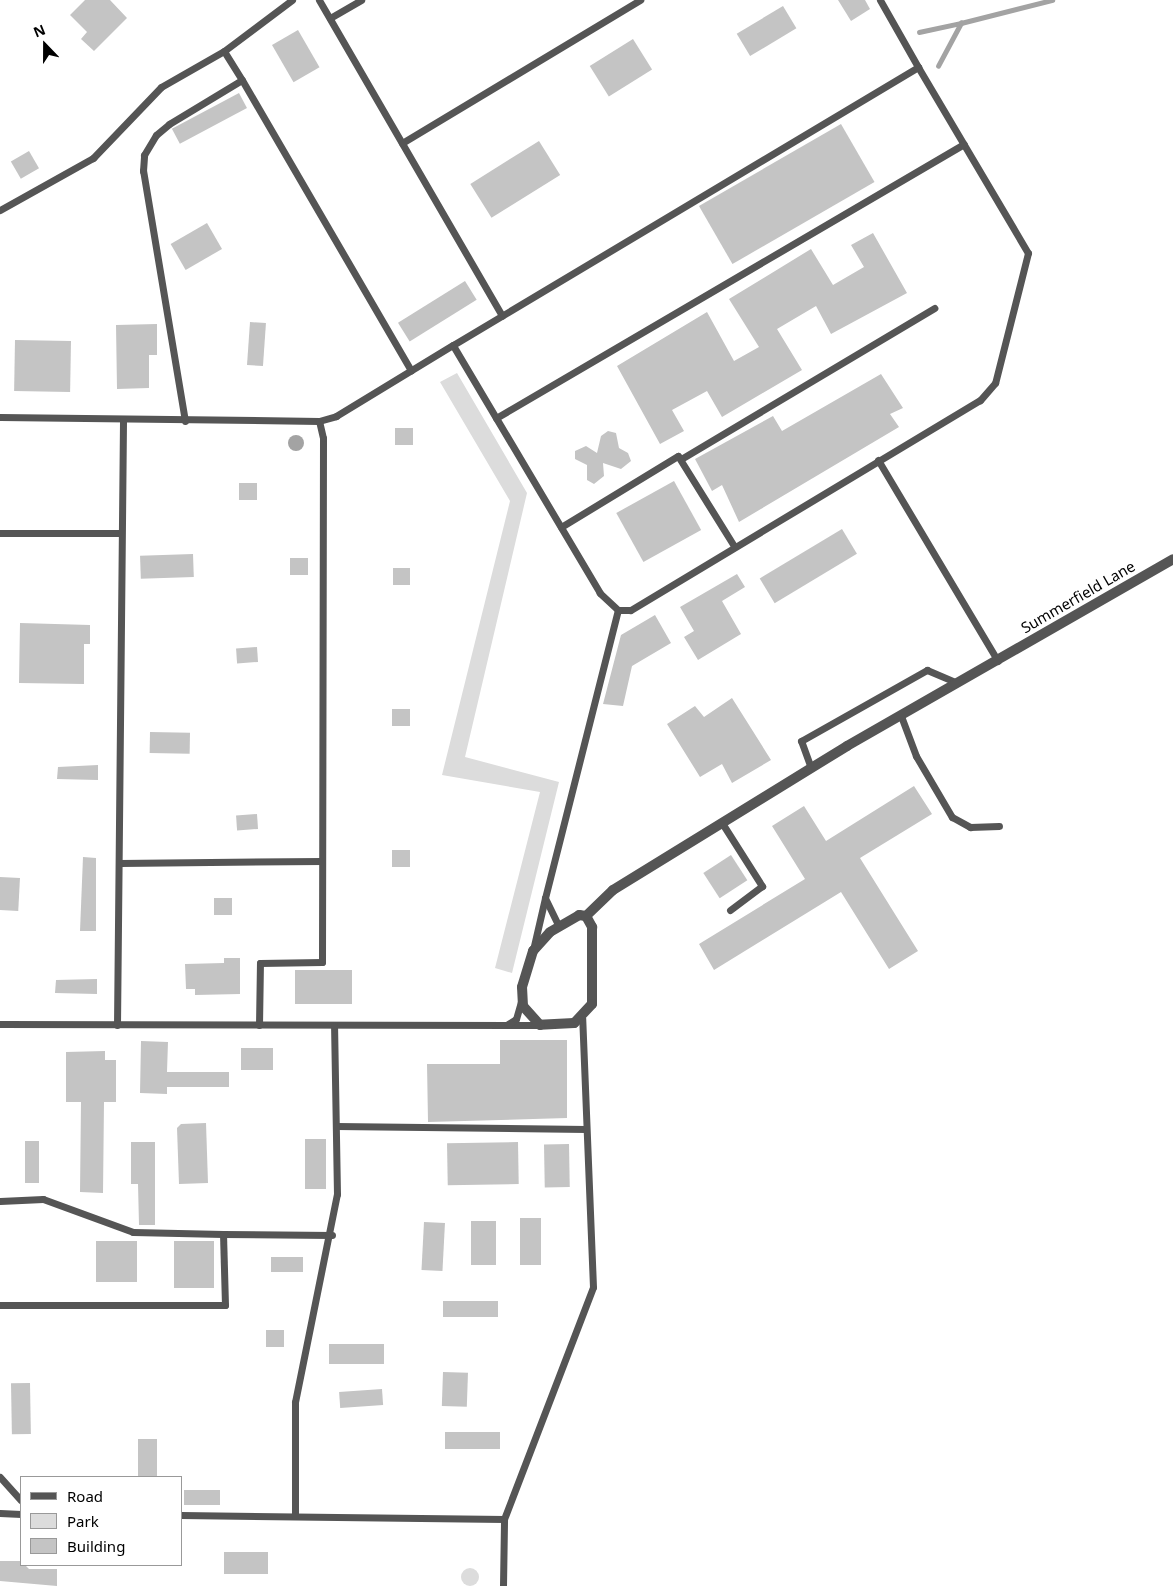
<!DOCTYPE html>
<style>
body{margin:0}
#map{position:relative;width:1173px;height:1586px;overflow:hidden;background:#fff;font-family:"Noto Sans",sans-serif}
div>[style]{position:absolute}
.green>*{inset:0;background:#dcdcdc}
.round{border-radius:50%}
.water>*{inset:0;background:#a3a3a3}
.stream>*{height:4.5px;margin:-2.25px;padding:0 2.25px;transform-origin:2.25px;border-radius:2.25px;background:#a3a3a3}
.building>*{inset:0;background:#c4c4c4;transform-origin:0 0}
.service>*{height:7px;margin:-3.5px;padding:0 3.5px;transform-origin:3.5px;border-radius:3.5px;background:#555}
.minor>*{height:10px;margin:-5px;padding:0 5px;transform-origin:5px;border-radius:5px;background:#555}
span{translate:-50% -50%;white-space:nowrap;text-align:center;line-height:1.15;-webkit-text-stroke:5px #fff;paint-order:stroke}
.street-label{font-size:15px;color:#000}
.legend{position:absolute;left:20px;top:1476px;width:162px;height:90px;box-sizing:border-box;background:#fff;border:1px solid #999;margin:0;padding:6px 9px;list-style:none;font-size:15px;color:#000}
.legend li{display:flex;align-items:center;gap:10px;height:25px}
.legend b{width:25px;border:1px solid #999}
.north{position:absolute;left:20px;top:20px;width:50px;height:50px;-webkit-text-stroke:4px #fff;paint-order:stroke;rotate:338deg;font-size:14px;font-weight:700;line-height:20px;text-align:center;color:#000}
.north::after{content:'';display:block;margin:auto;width:18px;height:22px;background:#000;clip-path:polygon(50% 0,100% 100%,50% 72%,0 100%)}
</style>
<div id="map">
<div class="green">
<div style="clip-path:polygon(457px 373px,527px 493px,465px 757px,559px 782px,512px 973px,495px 968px,540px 792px,442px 775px,510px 501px,440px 382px)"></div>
<div class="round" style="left:461px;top:1568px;width:18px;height:18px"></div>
</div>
<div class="water">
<div class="round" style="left:288px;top:435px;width:16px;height:16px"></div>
</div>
<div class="stream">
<div style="left:919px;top:32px;width:43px;rotate:-12.1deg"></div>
<div style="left:938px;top:66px;width:49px;rotate:-61.9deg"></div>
<div style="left:961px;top:23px;width:94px;rotate:-14.2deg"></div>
</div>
<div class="building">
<div style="clip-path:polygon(85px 0,110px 0,127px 18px,94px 51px,81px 39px,87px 32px,70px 15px)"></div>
<div style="clip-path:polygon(838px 0,865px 0,870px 9px,851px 21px)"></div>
<div style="left:783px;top:6px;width:26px;height:54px;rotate:59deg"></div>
<div style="left:298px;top:30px;width:43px;height:30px;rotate:60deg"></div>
<div style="left:633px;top:39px;width:36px;height:51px;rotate:58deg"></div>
<div style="left:239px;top:93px;width:17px;height:76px;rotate:62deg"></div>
<div style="left:841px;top:124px;width:67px;height:164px;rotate:60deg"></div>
<div style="left:539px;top:141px;width:40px;height:81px;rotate:58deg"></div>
<div style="left:29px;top:151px;width:20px;height:21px;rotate:60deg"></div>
<div style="left:207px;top:223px;width:30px;height:42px;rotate:60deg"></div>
<div style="clip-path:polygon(873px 233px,907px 293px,831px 334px,816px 306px,777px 329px,802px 370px,722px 417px,707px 391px,672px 410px,684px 431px,660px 444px,617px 366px,707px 312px,734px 361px,759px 347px,729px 299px,811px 249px,833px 285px,864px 267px,851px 245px)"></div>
<div style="left:465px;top:281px;width:22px;height:79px;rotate:58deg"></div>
<div style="left:250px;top:322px;width:16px;height:43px;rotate:4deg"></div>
<div style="clip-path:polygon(157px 324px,157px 355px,149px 355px,149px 388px,117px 389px,116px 325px)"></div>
<div style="left:15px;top:340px;width:56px;height:51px;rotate:1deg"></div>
<div style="clip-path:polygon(881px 374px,903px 408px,890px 414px,899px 427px,739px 522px,722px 485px,712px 491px,695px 459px,773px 416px,782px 431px)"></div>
<div style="left:395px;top:428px;width:18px;height:17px"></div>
<div style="clip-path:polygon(608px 431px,616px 433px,619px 448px,628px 453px,631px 461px,621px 469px,603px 463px,604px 476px,594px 484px,587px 480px,587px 465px,575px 459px,575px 451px,586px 446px,597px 453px,601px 436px)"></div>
<div style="left:674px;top:481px;width:56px;height:66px;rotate:61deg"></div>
<div style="left:257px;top:483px;width:17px;height:18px;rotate:90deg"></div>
<div style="left:842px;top:529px;width:29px;height:96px;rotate:59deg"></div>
<div style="left:193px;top:554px;width:23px;height:53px;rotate:88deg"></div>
<div style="left:308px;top:558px;width:17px;height:18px;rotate:90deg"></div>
<div style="left:393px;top:568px;width:17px;height:17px"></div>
<div style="clip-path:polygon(737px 574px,745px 587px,722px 601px,741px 634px,698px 660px,684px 637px,694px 631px,680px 607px)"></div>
<div style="clip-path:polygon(655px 615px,671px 643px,632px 666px,623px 706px,603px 704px,621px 635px)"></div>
<div style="clip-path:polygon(20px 623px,90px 625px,90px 644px,84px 644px,84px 684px,19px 683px)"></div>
<div style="left:257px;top:647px;width:15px;height:21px;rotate:86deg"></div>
<div style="clip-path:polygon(732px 698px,771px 760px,732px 783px,722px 764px,700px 777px,667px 724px,695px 706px,704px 717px)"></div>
<div style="left:410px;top:709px;width:17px;height:18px;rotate:90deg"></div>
<div style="left:150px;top:732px;width:40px;height:21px;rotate:1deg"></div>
<div style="clip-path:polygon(98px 765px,98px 780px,57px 779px,58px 767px)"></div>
<div style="clip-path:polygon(914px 786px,932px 814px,860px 858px,918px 951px,889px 969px,841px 892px,714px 970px,699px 944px,805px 879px,772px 826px,804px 806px,826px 841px)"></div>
<div style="left:257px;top:814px;width:15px;height:21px;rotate:86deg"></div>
<div style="left:392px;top:850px;width:18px;height:17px"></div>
<div style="left:731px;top:855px;width:30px;height:33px;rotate:57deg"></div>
<div style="clip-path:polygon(83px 857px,96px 858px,96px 931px,80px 931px)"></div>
<div style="left:0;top:877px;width:20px;height:33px;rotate:3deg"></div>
<div style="left:214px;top:898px;width:18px;height:17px"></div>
<div style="clip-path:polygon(224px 958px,240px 958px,240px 994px,195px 995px,195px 989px,186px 989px,185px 964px,224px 963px)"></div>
<div style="left:295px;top:970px;width:57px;height:34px"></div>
<div style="clip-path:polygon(97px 979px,97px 994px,55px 993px,56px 980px)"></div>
<div style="clip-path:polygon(500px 1040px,567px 1040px,567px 1118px,428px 1122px,427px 1064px,500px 1064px)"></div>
<div style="clip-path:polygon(141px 1041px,168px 1042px,167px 1072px,229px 1072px,229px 1087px,167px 1087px,167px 1094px,140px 1093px)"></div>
<div style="left:241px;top:1048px;width:32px;height:22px"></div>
<div style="clip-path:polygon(105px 1051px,105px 1060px,116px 1060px,116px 1102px,104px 1102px,103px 1193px,80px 1192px,81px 1102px,66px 1102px,66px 1052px)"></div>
<div style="clip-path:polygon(206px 1123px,208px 1183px,179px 1184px,177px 1128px,181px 1124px)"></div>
<div style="left:326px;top:1139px;width:50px;height:21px;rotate:90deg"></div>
<div style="left:25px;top:1141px;width:14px;height:42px"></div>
<div style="clip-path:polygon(131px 1142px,155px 1142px,155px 1225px,139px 1225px,138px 1184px,131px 1184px)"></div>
<div style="left:518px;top:1142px;width:42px;height:71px;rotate:89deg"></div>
<div style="left:569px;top:1144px;width:43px;height:25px;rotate:89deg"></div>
<div style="left:520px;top:1218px;width:21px;height:47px"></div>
<div style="left:496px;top:1221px;width:44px;height:25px;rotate:90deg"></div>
<div style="left:424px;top:1222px;width:21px;height:48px;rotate:3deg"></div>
<div style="left:96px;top:1241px;width:41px;height:41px"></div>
<div style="left:174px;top:1241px;width:40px;height:47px"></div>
<div style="left:271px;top:1257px;width:32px;height:15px"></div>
<div style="left:443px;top:1301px;width:55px;height:16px"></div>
<div style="left:266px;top:1330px;width:18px;height:17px"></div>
<div style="left:384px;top:1344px;width:20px;height:55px;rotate:90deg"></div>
<div style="left:443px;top:1372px;width:25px;height:34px;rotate:2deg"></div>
<div style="left:30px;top:1383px;width:51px;height:19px;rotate:89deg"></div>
<div style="left:382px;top:1389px;width:16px;height:43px;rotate:86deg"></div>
<div style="left:500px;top:1432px;width:17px;height:55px;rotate:90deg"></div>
<div style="left:138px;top:1439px;width:19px;height:38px"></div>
<div style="left:220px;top:1490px;width:15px;height:36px;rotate:90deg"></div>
<div style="left:224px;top:1552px;width:44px;height:22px"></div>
<div style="clip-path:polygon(0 1561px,21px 1561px,29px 1569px,57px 1569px,57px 1586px,0 1581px)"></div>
</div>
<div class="service">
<div style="left:319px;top:0;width:365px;rotate:59.9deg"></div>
<div style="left:880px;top:0;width:77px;rotate:60.4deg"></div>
<div style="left:330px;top:18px;width:36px;rotate:-30deg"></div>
<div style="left:918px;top:67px;width:216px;rotate:59.4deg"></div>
<div style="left:1028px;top:253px;width:134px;rotate:104.2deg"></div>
<div style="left:995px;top:383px;width:23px;rotate:131deg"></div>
<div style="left:980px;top:400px;width:408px;rotate:149deg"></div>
<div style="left:630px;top:610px;width:12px;rotate:180deg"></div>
<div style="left:618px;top:610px;width:25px;rotate:-137deg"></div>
<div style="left:600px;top:593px;width:288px;rotate:-120.7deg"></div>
<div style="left:453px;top:345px;width:542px;rotate:-30.87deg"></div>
<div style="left:242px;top:80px;width:34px;rotate:-122deg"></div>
<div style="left:224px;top:51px;width:85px;rotate:-36.9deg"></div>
<div style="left:402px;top:143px;width:278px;rotate:-31deg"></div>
<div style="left:0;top:210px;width:107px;rotate:-29.2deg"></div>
<div style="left:93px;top:158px;width:98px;rotate:-46.2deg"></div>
<div style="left:161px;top:87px;width:73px;rotate:-29.7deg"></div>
<div style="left:0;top:417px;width:319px;rotate:0.7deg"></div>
<div style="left:319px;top:421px;width:18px;rotate:-16deg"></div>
<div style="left:336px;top:416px;width:137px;rotate:-31.3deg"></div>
<div style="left:496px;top:418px;width:542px;rotate:-30.35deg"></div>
<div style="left:185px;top:421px;width:254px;rotate:-99.5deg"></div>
<div style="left:143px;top:171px;width:16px;rotate:-86deg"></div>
<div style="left:144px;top:155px;width:23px;rotate:-59deg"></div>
<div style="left:156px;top:135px;width:17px;rotate:-40deg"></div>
<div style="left:169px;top:124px;width:85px;rotate:-31.1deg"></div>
<div style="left:242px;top:80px;width:336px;rotate:59.8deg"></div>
<div style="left:681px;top:459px;width:295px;rotate:-30.8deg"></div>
<div style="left:878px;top:460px;width:234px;rotate:59.2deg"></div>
<div style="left:561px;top:527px;width:137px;rotate:-31.3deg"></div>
<div style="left:678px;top:456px;width:106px;rotate:58.1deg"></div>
<div style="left:0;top:533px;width:120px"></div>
<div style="left:901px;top:716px;width:43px;rotate:69.4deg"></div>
<div style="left:916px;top:756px;width:71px;rotate:59.5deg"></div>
<div style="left:952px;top:817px;width:21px;rotate:29deg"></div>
<div style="left:970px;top:827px;width:29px;rotate:-2deg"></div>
<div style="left:811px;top:768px;width:29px;rotate:-110deg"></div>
<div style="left:801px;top:741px;width:145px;rotate:-29.4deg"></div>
<div style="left:927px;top:670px;width:33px;rotate:23deg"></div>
<div style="left:722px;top:823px;width:75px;rotate:57.6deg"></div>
<div style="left:762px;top:886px;width:40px;rotate:143deg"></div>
<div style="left:120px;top:863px;width:202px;rotate:-0.6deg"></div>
<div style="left:545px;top:898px;width:297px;rotate:-75.8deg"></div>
<div style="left:533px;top:950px;width:53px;rotate:-77deg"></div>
<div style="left:545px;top:898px;width:32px;rotate:64deg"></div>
<div style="left:0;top:1024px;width:540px;rotate:0.11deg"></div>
<div style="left:508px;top:1024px;width:9px;rotate:-32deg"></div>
<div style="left:516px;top:1019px;width:19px;rotate:-74deg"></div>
<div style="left:117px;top:1025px;width:606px;rotate:-89.43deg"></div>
<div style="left:259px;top:1025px;width:62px;rotate:-89.1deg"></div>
<div style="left:260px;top:963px;width:62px;rotate:-0.9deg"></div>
<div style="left:322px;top:962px;width:524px;rotate:-89.89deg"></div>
<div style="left:323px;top:438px;width:17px;rotate:-103deg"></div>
<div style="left:336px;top:1126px;width:250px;rotate:0.7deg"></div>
<div style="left:0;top:1201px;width:43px;rotate:-2.7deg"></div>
<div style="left:43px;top:1199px;width:96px;rotate:20.1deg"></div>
<div style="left:133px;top:1232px;width:90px;rotate:1.3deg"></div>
<div style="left:0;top:1305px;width:225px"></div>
<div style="left:225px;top:1305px;width:71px;rotate:-91.6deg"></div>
<div style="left:223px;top:1234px;width:109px;rotate:0.5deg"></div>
<div style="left:0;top:1477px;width:31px;rotate:48deg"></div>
<div style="left:0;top:1513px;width:21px;rotate:3deg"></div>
<div style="left:181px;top:1515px;width:323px;rotate:0.7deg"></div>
<div style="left:295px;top:1516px;width:114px;rotate:-90deg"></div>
<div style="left:295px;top:1402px;width:212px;rotate:-78.6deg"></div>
<div style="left:337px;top:1194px;width:168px;rotate:-91deg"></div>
<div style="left:503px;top:1586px;width:67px;rotate:-89.1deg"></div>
<div style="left:504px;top:1519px;width:248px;rotate:-69deg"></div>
<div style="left:593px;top:1287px;width:269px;rotate:-92.3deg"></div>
</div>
<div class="minor">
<div style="left:579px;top:915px;width:7px;rotate:8deg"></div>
<div style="left:586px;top:916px;width:13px;rotate:61deg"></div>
<div style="left:592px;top:927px;width:77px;rotate:90deg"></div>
<div style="left:592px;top:1004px;width:26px;rotate:133deg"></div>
<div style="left:574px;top:1023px;width:34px;rotate:177deg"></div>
<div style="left:540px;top:1025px;width:25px;rotate:-132deg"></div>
<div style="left:523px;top:1006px;width:19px;rotate:-93deg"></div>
<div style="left:522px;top:987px;width:38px;rotate:-73deg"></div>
<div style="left:533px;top:951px;width:25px;rotate:-48deg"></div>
<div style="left:550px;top:932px;width:34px;rotate:-30deg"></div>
<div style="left:586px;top:916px;width:37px;rotate:-44deg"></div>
<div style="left:613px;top:890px;width:275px;rotate:-31.6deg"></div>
<div style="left:847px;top:746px;width:376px;rotate:-29.8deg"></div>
</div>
<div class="street-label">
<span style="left:1078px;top:597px;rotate:-30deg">Summerfield Lane</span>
</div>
<ul class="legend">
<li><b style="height:6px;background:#555"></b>Road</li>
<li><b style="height:14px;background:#dcdcdc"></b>Park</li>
<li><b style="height:14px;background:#c4c4c4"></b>Building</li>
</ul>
<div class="north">N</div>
</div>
